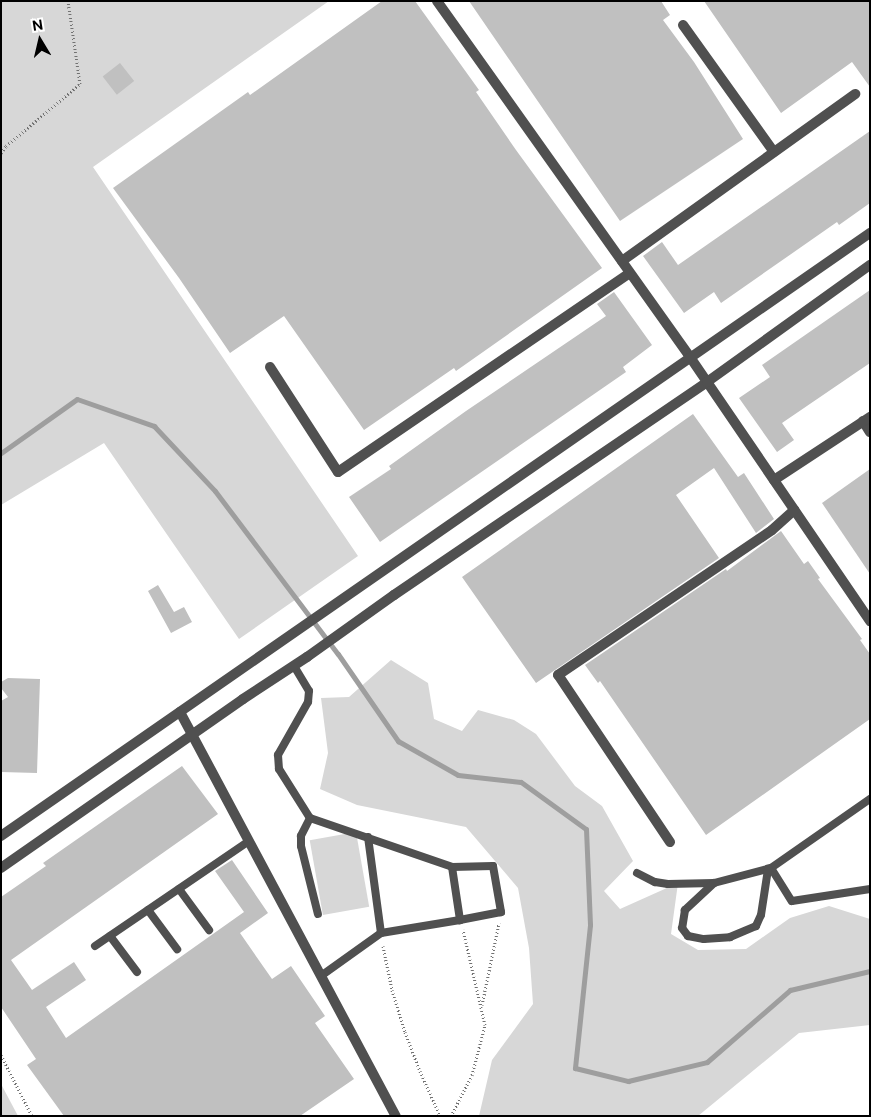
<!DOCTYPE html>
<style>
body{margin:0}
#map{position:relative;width:871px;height:1117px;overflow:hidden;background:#fff;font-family:"Public Sans",sans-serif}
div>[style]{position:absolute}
.green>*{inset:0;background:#d7d7d7;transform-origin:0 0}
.stream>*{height:5px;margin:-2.5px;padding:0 2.5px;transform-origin:2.5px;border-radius:2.5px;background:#9e9e9e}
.building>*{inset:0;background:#c0c0c0;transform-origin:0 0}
.path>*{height:3px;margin-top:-1.5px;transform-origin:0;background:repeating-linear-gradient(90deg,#727272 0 1px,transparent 0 3.5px)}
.lane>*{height:8px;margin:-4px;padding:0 4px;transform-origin:4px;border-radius:4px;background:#505050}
.street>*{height:10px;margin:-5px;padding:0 5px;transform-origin:5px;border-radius:5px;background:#505050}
span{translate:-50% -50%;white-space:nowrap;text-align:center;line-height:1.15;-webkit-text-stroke:4px #fff;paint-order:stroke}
.frame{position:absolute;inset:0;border:2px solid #000;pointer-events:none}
.north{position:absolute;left:15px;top:15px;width:50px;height:50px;-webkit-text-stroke:4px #fff;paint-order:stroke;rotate:351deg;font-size:14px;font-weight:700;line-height:20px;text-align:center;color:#000}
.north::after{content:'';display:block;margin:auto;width:18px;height:22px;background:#000;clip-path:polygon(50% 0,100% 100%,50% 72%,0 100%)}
</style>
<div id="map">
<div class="green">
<div style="clip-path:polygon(1px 1px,329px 1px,93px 167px,358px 556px,239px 639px,104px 443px,1px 505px)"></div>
<div style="clip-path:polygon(391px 660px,428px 683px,434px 719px,462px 731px,478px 710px,514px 720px,536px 734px,575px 786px,602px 806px,633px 861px,604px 891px,620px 909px,678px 883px,671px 934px,698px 950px,746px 949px,790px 918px,829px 906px,870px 919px,870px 1025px,799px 1033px,698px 1116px,479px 1116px,492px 1060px,533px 1004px,529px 948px,518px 888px,466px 827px,357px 805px,320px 789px,328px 753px,321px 698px,349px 697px)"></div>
<div style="left:356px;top:832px;width:76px;height:47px;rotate:80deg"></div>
<div style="clip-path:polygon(1px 1084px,18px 1116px,1px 1116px)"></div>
</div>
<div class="stream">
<div style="left:1px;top:453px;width:93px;rotate:-35.4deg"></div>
<div style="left:77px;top:399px;width:82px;rotate:19.3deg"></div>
<div style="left:154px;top:426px;width:89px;rotate:46.8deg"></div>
<div style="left:215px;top:491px;width:204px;rotate:53deg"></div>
<div style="left:338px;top:654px;width:106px;rotate:55.4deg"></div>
<div style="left:398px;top:741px;width:69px;rotate:29.5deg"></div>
<div style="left:458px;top:775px;width:63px;rotate:6.3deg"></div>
<div style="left:521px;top:782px;width:80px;rotate:35.9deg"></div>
<div style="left:586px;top:829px;width:96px;rotate:87.6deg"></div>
<div style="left:590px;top:925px;width:144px;rotate:96deg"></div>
<div style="left:575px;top:1068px;width:55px;rotate:13.8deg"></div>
<div style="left:628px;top:1081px;width:81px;rotate:-13.5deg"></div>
<div style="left:707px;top:1062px;width:110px;rotate:-40.9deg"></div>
<div style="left:790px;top:990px;width:82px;rotate:-13.4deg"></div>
</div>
<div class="building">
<div style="clip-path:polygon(382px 1px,415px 1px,479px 90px,476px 92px,516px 150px,602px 268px,456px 371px,454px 368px,364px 430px,284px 316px,230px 353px,179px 278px,113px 188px,248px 92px,250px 95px)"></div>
<div style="clip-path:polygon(469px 1px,661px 1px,670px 15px,663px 20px,694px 62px,743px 139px,620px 221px)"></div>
<div style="clip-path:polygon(704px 1px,870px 1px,870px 87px,852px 62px,781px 113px)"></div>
<div style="left:120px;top:63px;width:23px;height:22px;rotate:52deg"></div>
<div style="clip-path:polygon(870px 131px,870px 203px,839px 225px,837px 222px,721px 303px,714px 292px,684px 313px,643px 256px,662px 242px,678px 265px)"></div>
<div style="clip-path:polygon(870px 290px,870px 363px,782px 423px,794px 440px,777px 452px,739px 398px,770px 377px,762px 365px)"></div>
<div style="clip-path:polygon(614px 292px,652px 345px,623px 367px,626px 372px,380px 542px,349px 497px,391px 469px,389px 466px,466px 411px,606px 316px,597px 304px)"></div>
<div style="clip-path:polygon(693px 414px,738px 477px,744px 473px,774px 519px,756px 533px,714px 468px,676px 495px,719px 558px,536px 683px,462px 577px)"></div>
<div style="clip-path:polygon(870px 469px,870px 574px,822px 503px)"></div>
<div style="clip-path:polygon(781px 531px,804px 564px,808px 561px,820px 578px,818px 579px,862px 639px,860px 640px,870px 654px,870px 719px,706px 835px,600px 681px,598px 683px,585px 665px,726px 569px,727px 571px)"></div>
<div style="clip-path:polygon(158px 585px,174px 612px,184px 607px,192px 622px,171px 633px,148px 591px)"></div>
<div style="clip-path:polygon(8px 678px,40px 679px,37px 773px,1px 772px,1px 701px,8px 697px,1px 688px,1px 682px)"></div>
<div style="clip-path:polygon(182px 766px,218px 814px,11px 960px,32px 990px,74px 962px,86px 980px,46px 1007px,66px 1038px,244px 912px,215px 871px,232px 860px,268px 913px,240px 933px,272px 979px,291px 966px,325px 1016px,315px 1023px,354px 1079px,300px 1116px,64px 1116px,27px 1065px,36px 1059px,1px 1007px,1px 897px,46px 866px,43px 863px)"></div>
</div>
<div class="path">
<div style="left:1px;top:153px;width:9px;rotate:-54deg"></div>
<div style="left:6px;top:146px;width:97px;rotate:-40deg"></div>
<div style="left:80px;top:84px;width:84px;rotate:-98.2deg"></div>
<div style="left:383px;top:946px;width:45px;rotate:78.4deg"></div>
<div style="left:392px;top:990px;width:44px;rotate:72.8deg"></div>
<div style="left:405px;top:1032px;width:42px;rotate:69deg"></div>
<div style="left:420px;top:1071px;width:49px;rotate:66deg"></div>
<div style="left:482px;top:1005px;width:84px;rotate:-78.3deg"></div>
<div style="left:1px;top:1055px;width:68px;rotate:63.1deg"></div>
<div style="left:451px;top:1116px;width:46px;rotate:-62.9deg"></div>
<div style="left:472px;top:1075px;width:52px;rotate:-75.4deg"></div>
<div style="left:485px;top:1025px;width:98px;rotate:-103deg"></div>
</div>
<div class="lane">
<div style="left:294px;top:666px;width:29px;rotate:59deg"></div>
<div style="left:309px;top:691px;width:11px;rotate:95deg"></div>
<div style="left:308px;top:702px;width:61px;rotate:119.5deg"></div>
<div style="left:278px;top:755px;width:14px;rotate:86deg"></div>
<div style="left:279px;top:769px;width:58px;rotate:57.7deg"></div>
<div style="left:310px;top:818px;width:150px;rotate:19deg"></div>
<div style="left:452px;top:867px;width:54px;rotate:81.4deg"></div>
<div style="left:460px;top:920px;width:80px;rotate:170.7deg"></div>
<div style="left:381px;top:933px;width:74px;rotate:144.4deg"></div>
<div style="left:310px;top:818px;width:20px;rotate:117deg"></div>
<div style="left:301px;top:836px;width:10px;rotate:90deg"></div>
<div style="left:301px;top:846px;width:70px;rotate:76deg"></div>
<div style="left:368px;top:837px;width:97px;rotate:82.3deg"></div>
<div style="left:452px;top:867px;width:41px;rotate:-1.4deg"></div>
<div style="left:493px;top:866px;width:47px;rotate:80.1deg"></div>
<div style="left:501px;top:912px;width:42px;rotate:169deg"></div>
<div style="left:771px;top:868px;width:39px;rotate:58deg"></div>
<div style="left:792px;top:901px;width:79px;rotate:-8.7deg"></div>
<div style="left:637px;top:873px;width:20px;rotate:27deg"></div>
<div style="left:655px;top:882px;width:13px;rotate:9deg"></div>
<div style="left:668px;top:884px;width:46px;rotate:-1.2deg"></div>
<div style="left:714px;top:883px;width:59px;rotate:-14.7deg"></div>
<div style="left:771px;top:868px;width:121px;rotate:-34.9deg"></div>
<div style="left:714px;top:883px;width:40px;rotate:137deg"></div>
<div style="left:685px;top:910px;width:18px;rotate:99deg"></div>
<div style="left:682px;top:928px;width:10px;rotate:53deg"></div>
<div style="left:688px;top:936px;width:16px;rotate:11deg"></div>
<div style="left:704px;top:939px;width:26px;rotate:-4deg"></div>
<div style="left:730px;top:937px;width:28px;rotate:-23deg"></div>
<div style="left:756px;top:926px;width:12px;rotate:-66deg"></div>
<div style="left:761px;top:915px;width:47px;rotate:-81.3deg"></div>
<div style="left:179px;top:889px;width:51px;rotate:53.8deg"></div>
<div style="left:148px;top:910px;width:49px;rotate:53.4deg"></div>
<div style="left:110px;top:936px;width:45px;rotate:53.1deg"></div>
<div style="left:95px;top:946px;width:186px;rotate:-34.3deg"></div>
</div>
<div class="street">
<div style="left:437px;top:1px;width:437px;rotate:54.6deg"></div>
<div style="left:690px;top:357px;width:320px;rotate:55.7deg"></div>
<div style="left:683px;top:25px;width:156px;rotate:54.4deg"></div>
<div style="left:622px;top:261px;width:287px;rotate:-35.6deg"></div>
<div style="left:270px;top:367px;width:125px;rotate:57.1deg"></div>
<div style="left:338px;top:472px;width:353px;rotate:-34.3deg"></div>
<div style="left:863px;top:421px;width:13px;rotate:58deg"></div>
<div style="left:774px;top:480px;width:115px;rotate:-33.3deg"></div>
<div style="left:180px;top:712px;width:458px;rotate:61.9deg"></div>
<div style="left:1px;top:836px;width:1058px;rotate:-34.76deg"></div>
<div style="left:670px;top:842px;width:201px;rotate:-123.8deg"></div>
<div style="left:558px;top:675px;width:258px;rotate:-34.1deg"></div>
<div style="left:772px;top:530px;width:30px;rotate:-42deg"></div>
<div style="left:1px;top:868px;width:295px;rotate:-34.9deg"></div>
<div style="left:243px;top:699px;width:77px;rotate:-33.3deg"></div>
<div style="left:307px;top:657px;width:107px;rotate:-35.5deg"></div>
<div style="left:394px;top:595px;width:379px;rotate:-34.2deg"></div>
<div style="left:707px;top:382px;width:201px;rotate:-35.7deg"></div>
</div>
<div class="frame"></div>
<div class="north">N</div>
</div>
